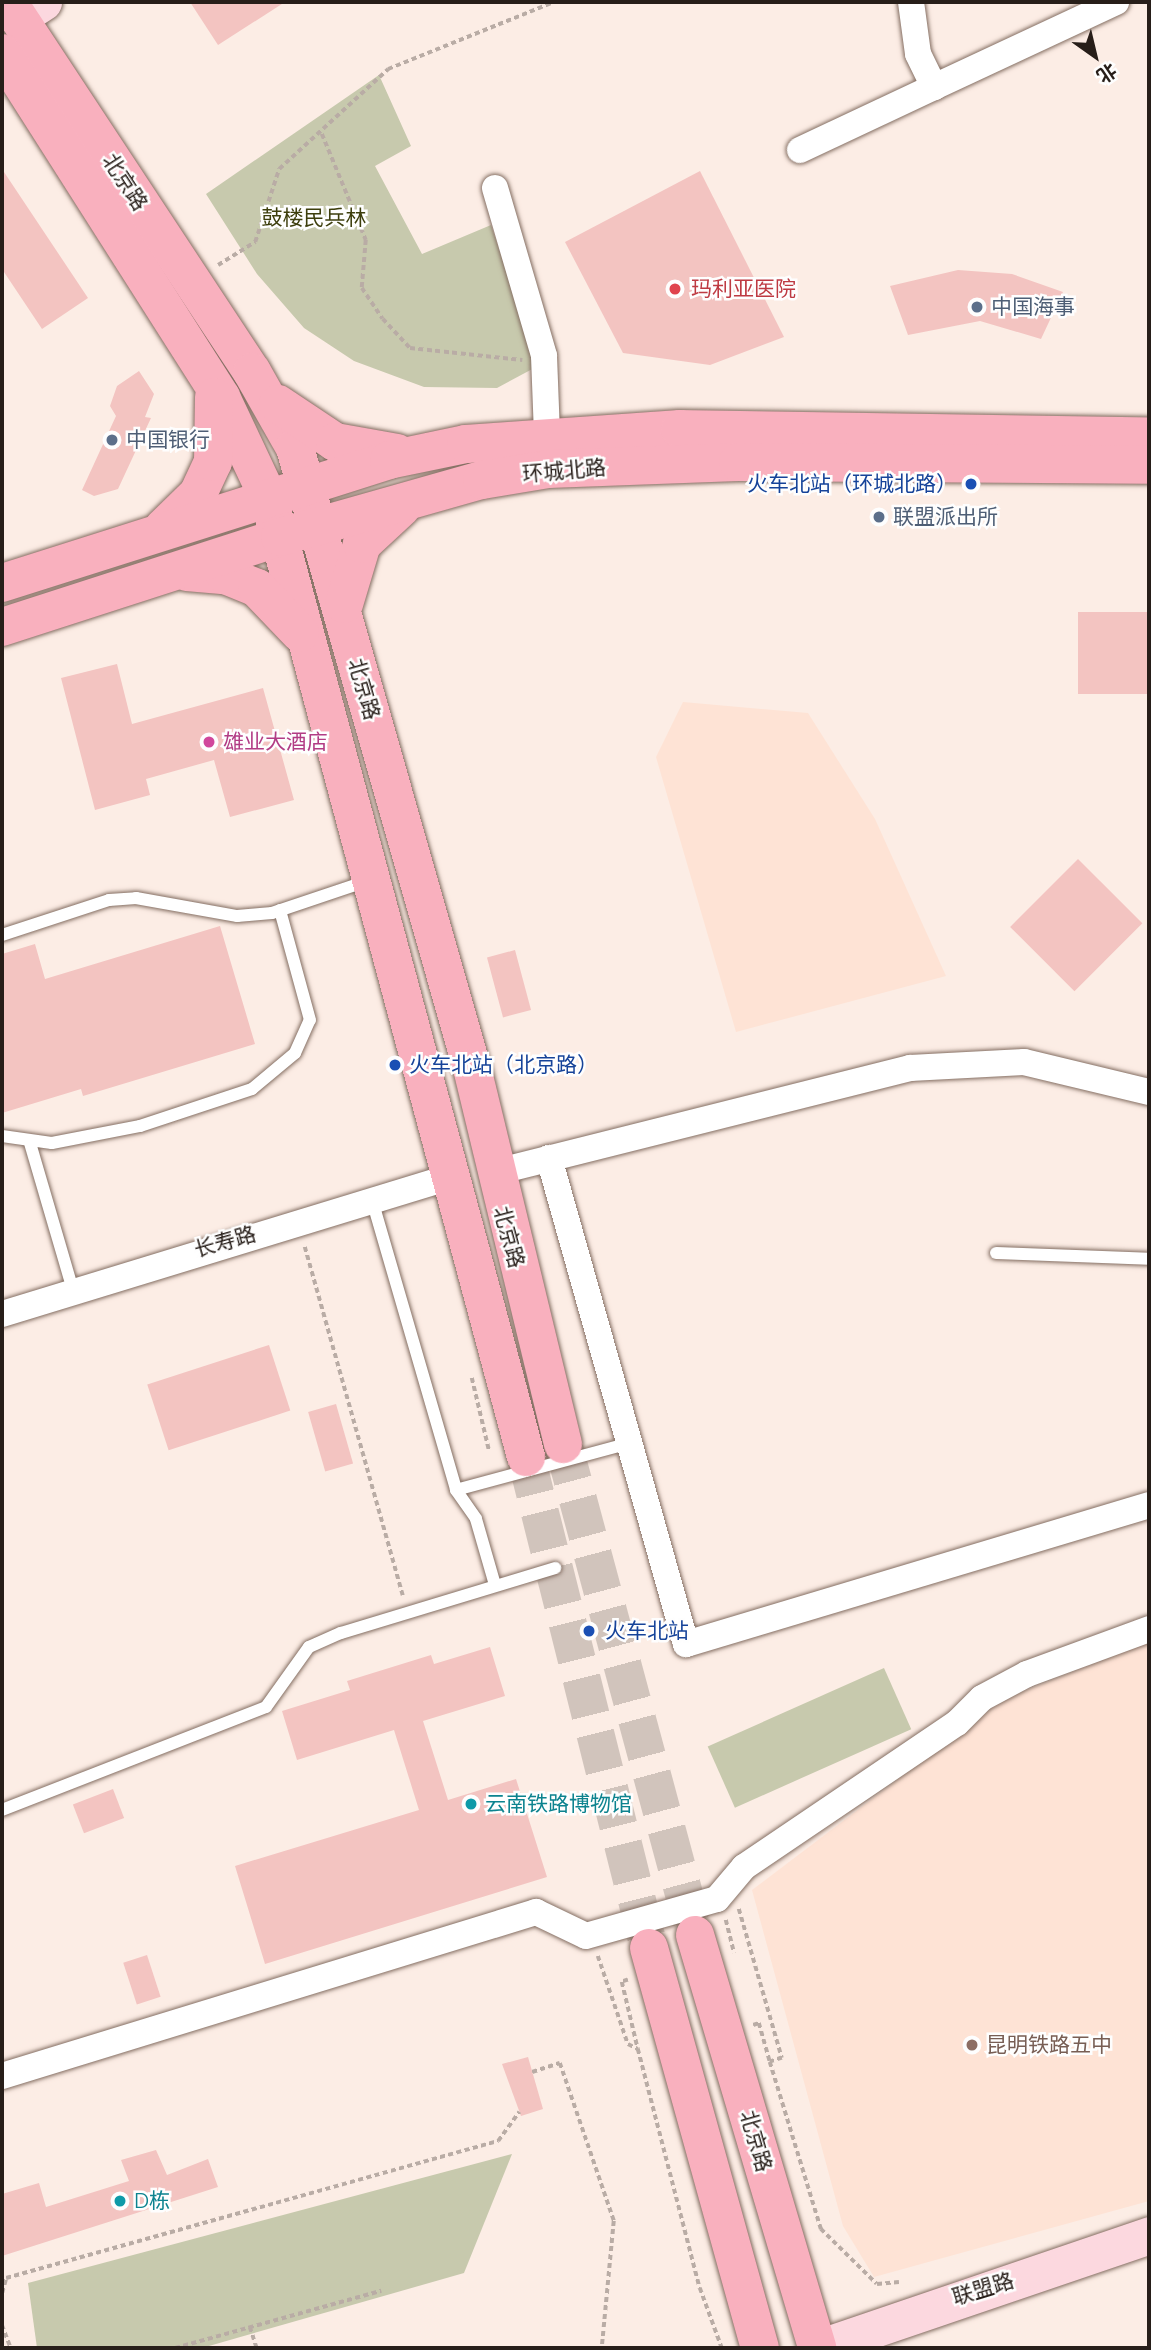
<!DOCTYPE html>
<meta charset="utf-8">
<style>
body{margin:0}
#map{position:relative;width:1151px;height:2350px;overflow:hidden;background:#fcede5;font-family:Raleway,"Noto Sans SC",sans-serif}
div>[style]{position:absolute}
.built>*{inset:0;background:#fee3d5}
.green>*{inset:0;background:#c7c9ad;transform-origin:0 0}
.building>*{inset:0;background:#f3c4c1;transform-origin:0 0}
.primary-tunnel>*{height:38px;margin-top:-19px;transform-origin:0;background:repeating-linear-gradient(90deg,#d1c4bc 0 38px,transparent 0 57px)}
.path>*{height:3.5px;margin-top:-1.75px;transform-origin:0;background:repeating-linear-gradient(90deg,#b9aca5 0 5px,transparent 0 8.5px)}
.roads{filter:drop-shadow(0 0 2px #846e62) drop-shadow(0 0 2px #846e62)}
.lane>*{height:12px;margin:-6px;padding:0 6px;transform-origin:6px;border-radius:6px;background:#fff}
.street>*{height:26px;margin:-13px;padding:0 13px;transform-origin:13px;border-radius:13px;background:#fff}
.secondary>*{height:37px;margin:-18.5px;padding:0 18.5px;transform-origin:18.5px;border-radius:18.5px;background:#fcd8df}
.primary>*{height:38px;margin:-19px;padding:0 19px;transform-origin:19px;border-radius:19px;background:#f9b0be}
.dots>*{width:19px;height:19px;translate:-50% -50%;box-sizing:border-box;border:4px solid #fefefe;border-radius:50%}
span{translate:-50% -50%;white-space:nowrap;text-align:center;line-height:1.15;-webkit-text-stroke:5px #fefefe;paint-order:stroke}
.street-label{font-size:21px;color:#271e19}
.park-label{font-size:21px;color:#3d3e0c}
.health-label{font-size:21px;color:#be3a42}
.left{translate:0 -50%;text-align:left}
.service-label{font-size:21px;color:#4e5e75}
.transit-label{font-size:21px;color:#164399}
.right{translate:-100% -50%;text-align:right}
.hotel-label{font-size:21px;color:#b23c85}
.culture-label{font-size:21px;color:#0d838f}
.education-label{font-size:21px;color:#785e54}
.frame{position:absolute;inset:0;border:4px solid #271e19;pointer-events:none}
.north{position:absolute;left:1060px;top:21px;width:70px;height:70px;-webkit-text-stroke:5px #fefefe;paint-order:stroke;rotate:146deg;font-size:19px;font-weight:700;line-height:28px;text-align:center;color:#271e19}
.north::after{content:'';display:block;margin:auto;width:24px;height:32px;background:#271e19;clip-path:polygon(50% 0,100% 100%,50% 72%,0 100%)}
</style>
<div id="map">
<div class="built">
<div style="clip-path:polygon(683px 702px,808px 713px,875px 819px,946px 976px,736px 1032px,656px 757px)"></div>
<div style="clip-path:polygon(1149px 1642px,1149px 2201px,874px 2277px,843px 2226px,752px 1890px,1004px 1699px)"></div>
</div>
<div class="green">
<div style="clip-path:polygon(379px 75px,411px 146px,375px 166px,422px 254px,491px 225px,538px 366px,497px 388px,424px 387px,354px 361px,304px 328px,257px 274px,206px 194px)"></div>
<div style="left:884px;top:1668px;width:67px;height:193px;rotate:66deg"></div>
<div style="clip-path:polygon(512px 2154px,464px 2273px,202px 2348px,37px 2348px,28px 2283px)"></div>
</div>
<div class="building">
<div style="clip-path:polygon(190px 2px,285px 2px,218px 45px)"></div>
<div style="clip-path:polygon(2px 169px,88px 298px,42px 329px,2px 269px)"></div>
<div style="clip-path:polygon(700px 171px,784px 337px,710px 365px,623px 353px,565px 242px)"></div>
<div style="clip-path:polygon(958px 270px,1012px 274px,1063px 292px,1041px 339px,980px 321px,908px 335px,890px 286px)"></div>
<div style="clip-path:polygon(139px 371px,154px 394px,145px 417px,151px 418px,118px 489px,94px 496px,82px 490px,116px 416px,110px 406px,117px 386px)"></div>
<div style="left:1078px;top:612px;width:71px;height:82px"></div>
<div style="clip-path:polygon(117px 664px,132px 724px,263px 688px,294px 800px,230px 817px,214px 760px,146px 779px,150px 795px,95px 810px,61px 678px)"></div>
<div style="left:1078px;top:859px;width:91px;height:96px;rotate:45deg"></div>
<div style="clip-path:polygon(220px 926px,255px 1044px,83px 1096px,81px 1089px,2px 1113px,2px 954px,35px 944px,45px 979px)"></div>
<div style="left:515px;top:950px;width:62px;height:29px;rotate:75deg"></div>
<div style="left:269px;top:1345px;width:69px;height:128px;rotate:72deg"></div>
<div style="left:336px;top:1404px;width:62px;height:29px;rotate:74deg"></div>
<div style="clip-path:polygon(490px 1647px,505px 1696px,423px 1721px,448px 1800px,516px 1779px,547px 1877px,265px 1964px,235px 1866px,419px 1810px,394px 1730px,297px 1760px,282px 1711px,350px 1690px,347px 1681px,431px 1655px,434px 1664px)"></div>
<div style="left:113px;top:1789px;width:31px;height:43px;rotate:69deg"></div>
<div style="left:147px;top:1955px;width:44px;height:25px;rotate:72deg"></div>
<div style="clip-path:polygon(528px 2057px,543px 2109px,521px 2116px,502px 2064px)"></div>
<div style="clip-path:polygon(156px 2150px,167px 2175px,208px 2159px,218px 2187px,2px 2256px,2px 2194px,39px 2183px,46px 2207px,129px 2181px,121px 2160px)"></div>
</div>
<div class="primary-tunnel">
<div style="left:563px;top:1444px;width:508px;rotate:74.95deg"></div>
<div style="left:526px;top:1457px;width:506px;rotate:75.94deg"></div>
</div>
<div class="path">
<div style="left:322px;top:134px;width:115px;rotate:67.5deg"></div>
<div style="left:366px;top:240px;width:48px;rotate:94.8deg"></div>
<div style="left:362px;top:288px;width:37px;rotate:56deg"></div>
<div style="left:383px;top:319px;width:40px;rotate:47deg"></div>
<div style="left:410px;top:348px;width:113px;rotate:6.1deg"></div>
<div style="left:218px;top:265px;width:44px;rotate:-31.9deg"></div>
<div style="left:255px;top:242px;width:77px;rotate:-71.8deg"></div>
<div style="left:279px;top:169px;width:148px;rotate:-42.5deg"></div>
<div style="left:388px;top:69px;width:179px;rotate:-22deg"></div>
<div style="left:305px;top:1247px;width:362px;rotate:74.3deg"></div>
<div style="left:472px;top:1378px;width:74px;rotate:76.7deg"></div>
<div style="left:739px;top:1909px;width:155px;rotate:73.9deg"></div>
<div style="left:782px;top:2058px;width:13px;rotate:162deg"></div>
<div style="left:770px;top:2062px;width:175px;rotate:73deg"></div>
<div style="left:821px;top:2229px;width:78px;rotate:44.5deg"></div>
<div style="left:877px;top:2284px;width:22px;rotate:-5deg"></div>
<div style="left:726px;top:1920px;width:34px;rotate:76deg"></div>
<div style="left:598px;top:1956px;width:93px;rotate:71.2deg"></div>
<div style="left:628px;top:2044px;width:11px;rotate:27deg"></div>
<div style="left:638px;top:2049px;width:247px;rotate:75.5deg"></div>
<div style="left:700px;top:2288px;width:64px;rotate:69.9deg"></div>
<div style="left:628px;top:1980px;width:6px;rotate:162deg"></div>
<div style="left:622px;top:1982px;width:69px;rotate:76.6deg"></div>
<div style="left:753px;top:2025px;width:6px;rotate:-18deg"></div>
<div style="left:759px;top:2023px;width:41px;rotate:74.2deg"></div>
<div style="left:532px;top:2072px;width:29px;rotate:-18deg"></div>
<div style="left:560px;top:2063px;width:167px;rotate:71.1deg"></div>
<div style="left:614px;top:2221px;width:128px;rotate:95.4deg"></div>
<div style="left:2px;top:2293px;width:16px;rotate:-75deg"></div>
<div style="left:6px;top:2278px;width:511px;rotate:-15.56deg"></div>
<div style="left:498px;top:2141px;width:36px;rotate:-54deg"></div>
<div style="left:2px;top:2325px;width:25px;rotate:69deg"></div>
<div style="left:250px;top:2327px;width:22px;rotate:72deg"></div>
<div style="left:175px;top:2348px;width:214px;rotate:-15.5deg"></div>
</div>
<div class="roads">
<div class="lane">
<div style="left:2px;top:935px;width:113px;rotate:-18.1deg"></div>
<div style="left:109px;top:900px;width:27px;rotate:-4deg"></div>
<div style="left:136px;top:898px;width:103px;rotate:10.1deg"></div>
<div style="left:237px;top:916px;width:35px;rotate:-5deg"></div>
<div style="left:272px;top:913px;width:100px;rotate:-18.6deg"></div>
<div style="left:2px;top:1136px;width:50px;rotate:8deg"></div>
<div style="left:52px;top:1143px;width:90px;rotate:-10.9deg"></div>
<div style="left:140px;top:1126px;width:118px;rotate:-18.3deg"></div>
<div style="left:252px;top:1089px;width:56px;rotate:-39.9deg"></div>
<div style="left:295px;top:1053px;width:36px;rotate:-66deg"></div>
<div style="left:310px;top:1020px;width:114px;rotate:-105.3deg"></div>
<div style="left:30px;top:1143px;width:153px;rotate:73.7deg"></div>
<div style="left:372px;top:1200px;width:302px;rotate:73.8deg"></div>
<div style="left:456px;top:1490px;width:35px;rotate:55deg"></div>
<div style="left:476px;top:1519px;width:69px;rotate:73.9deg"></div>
<div style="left:996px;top:1253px;width:153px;rotate:2.2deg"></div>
<div style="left:456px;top:1490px;width:177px;rotate:-15.1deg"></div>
<div style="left:2px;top:1810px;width:283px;rotate:-21.3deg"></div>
<div style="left:266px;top:1707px;width:74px;rotate:-54.4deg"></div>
<div style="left:309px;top:1647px;width:35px;rotate:-24deg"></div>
<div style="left:341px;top:1633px;width:224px;rotate:-16.9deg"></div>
</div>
<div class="street">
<div style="left:911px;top:2px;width:52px;rotate:82.3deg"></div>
<div style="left:918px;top:54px;width:37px;rotate:64deg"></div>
<div style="left:934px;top:87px;width:201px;rotate:-25deg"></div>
<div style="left:800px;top:150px;width:148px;rotate:-25.2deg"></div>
<div style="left:495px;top:188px;width:175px;rotate:73.7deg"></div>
<div style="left:544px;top:356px;width:78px;rotate:87.8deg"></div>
<div style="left:549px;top:1158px;width:505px;rotate:74.26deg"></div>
<div style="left:686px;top:1644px;width:483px;rotate:-16.7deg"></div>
<div style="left:492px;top:1173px;width:431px;rotate:-14.1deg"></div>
<div style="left:910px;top:1068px;width:114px;rotate:-3deg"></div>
<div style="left:1024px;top:1062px;width:129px;rotate:13.5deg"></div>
<div style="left:2px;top:1314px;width:468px;rotate:-17deg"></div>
<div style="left:2px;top:2076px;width:559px;rotate:-17.07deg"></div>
<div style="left:536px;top:1912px;width:55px;rotate:25.6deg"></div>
<div style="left:586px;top:1936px;width:136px;rotate:-15.8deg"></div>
<div style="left:717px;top:1899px;width:42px;rotate:-49.8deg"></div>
<div style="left:744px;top:1867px;width:257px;rotate:-34.1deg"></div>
<div style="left:957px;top:1723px;width:35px;rotate:-45deg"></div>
<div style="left:982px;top:1698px;width:51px;rotate:-28.1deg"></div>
<div style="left:1027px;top:1674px;width:130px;rotate:-20.2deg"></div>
</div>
<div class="secondary">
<div style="left:18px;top:18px;width:30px;rotate:-33deg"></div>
<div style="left:818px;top:2348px;width:350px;rotate:-18.8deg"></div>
</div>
<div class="primary">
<div style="left:8px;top:2px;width:443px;rotate:56.6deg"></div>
<div style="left:252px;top:372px;width:87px;rotate:60.5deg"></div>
<div style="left:295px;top:448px;width:645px;rotate:74.07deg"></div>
<div style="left:472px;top:1068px;width:387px;rotate:76.4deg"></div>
<div style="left:2px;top:53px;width:408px;rotate:57.5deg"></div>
<div style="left:221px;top:397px;width:113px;rotate:64.8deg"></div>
<div style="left:269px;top:499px;width:992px;rotate:74.98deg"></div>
<div style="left:278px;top:404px;width:69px;rotate:33.7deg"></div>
<div style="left:335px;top:442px;width:63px;rotate:10.1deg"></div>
<div style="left:163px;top:528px;width:49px;rotate:-44.2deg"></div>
<div style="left:198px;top:494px;width:35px;rotate:-65deg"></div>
<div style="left:213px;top:462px;width:65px;rotate:-89.1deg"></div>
<div style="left:187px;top:572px;width:38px;rotate:5deg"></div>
<div style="left:225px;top:575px;width:35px;rotate:22deg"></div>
<div style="left:257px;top:588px;width:62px;rotate:46.3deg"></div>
<div style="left:2px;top:583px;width:406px;rotate:-17.6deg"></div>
<div style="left:389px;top:460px;width:79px;rotate:-11.7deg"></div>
<div style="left:466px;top:444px;width:215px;rotate:-4deg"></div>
<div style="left:680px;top:429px;width:469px;rotate:0.9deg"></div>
<div style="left:344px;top:604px;width:63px;rotate:-73.3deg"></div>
<div style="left:362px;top:544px;width:54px;rotate:-42.8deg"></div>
<div style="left:2px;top:627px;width:292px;rotate:-17.9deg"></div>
<div style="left:280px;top:537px;width:210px;rotate:-15.8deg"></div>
<div style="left:482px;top:480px;width:67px;rotate:-9.5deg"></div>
<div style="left:548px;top:469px;width:190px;rotate:-2.1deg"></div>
<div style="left:738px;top:462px;width:411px;rotate:0.4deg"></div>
<div style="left:695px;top:1935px;width:431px;rotate:73.5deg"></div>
<div style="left:649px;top:1948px;width:415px;rotate:74.5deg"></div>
</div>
</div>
<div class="dots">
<div style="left:675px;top:289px;background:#e0444e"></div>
<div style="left:977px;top:307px;background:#5c6f8a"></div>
<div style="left:112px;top:440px;background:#5c6f8a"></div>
<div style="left:971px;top:484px;background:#1a4fb4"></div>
<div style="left:879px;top:517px;background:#5c6f8a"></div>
<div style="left:209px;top:742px;background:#d1479c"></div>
<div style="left:395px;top:1065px;background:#1a4fb4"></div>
<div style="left:589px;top:1631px;background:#1a4fb4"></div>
<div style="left:471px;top:1804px;background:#0f9aa8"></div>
<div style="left:972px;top:2045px;background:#8d6e63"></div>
<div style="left:120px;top:2201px;background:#0f9aa8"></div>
</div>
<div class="street-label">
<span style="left:125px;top:182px;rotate:57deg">北京路</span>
<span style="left:564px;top:471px;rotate:-5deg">环城北路</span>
<span style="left:364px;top:689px;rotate:74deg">北京路</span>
<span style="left:509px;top:1237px;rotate:75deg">北京路</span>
<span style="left:225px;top:1242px;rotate:-16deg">长寿路</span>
<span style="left:756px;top:2141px;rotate:74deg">北京路</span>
<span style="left:983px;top:2289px;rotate:-17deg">联盟路</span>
</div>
<div class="park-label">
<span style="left:314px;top:218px">鼓楼民兵林</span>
</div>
<div class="health-label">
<span class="left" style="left:691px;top:289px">玛利亚医院</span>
</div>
<div class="service-label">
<span class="left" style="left:991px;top:307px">中国海事</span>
<span class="left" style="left:126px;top:440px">中国银行</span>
<span class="left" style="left:893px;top:517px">联盟派出所</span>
</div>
<div class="transit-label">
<span class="right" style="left:957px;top:484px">火车北站（环城北路）</span>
<span class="left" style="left:409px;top:1065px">火车北站（北京路）</span>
<span class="left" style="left:605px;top:1631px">火车北站</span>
</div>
<div class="hotel-label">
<span class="left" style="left:223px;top:742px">雄业大酒店</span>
</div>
<div class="culture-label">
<span class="left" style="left:485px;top:1804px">云南铁路博物馆</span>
<span class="left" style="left:134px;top:2201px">D栋</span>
</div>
<div class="education-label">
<span class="left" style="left:986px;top:2045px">昆明铁路五中</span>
</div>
<div class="frame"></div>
<div class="north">北</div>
</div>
